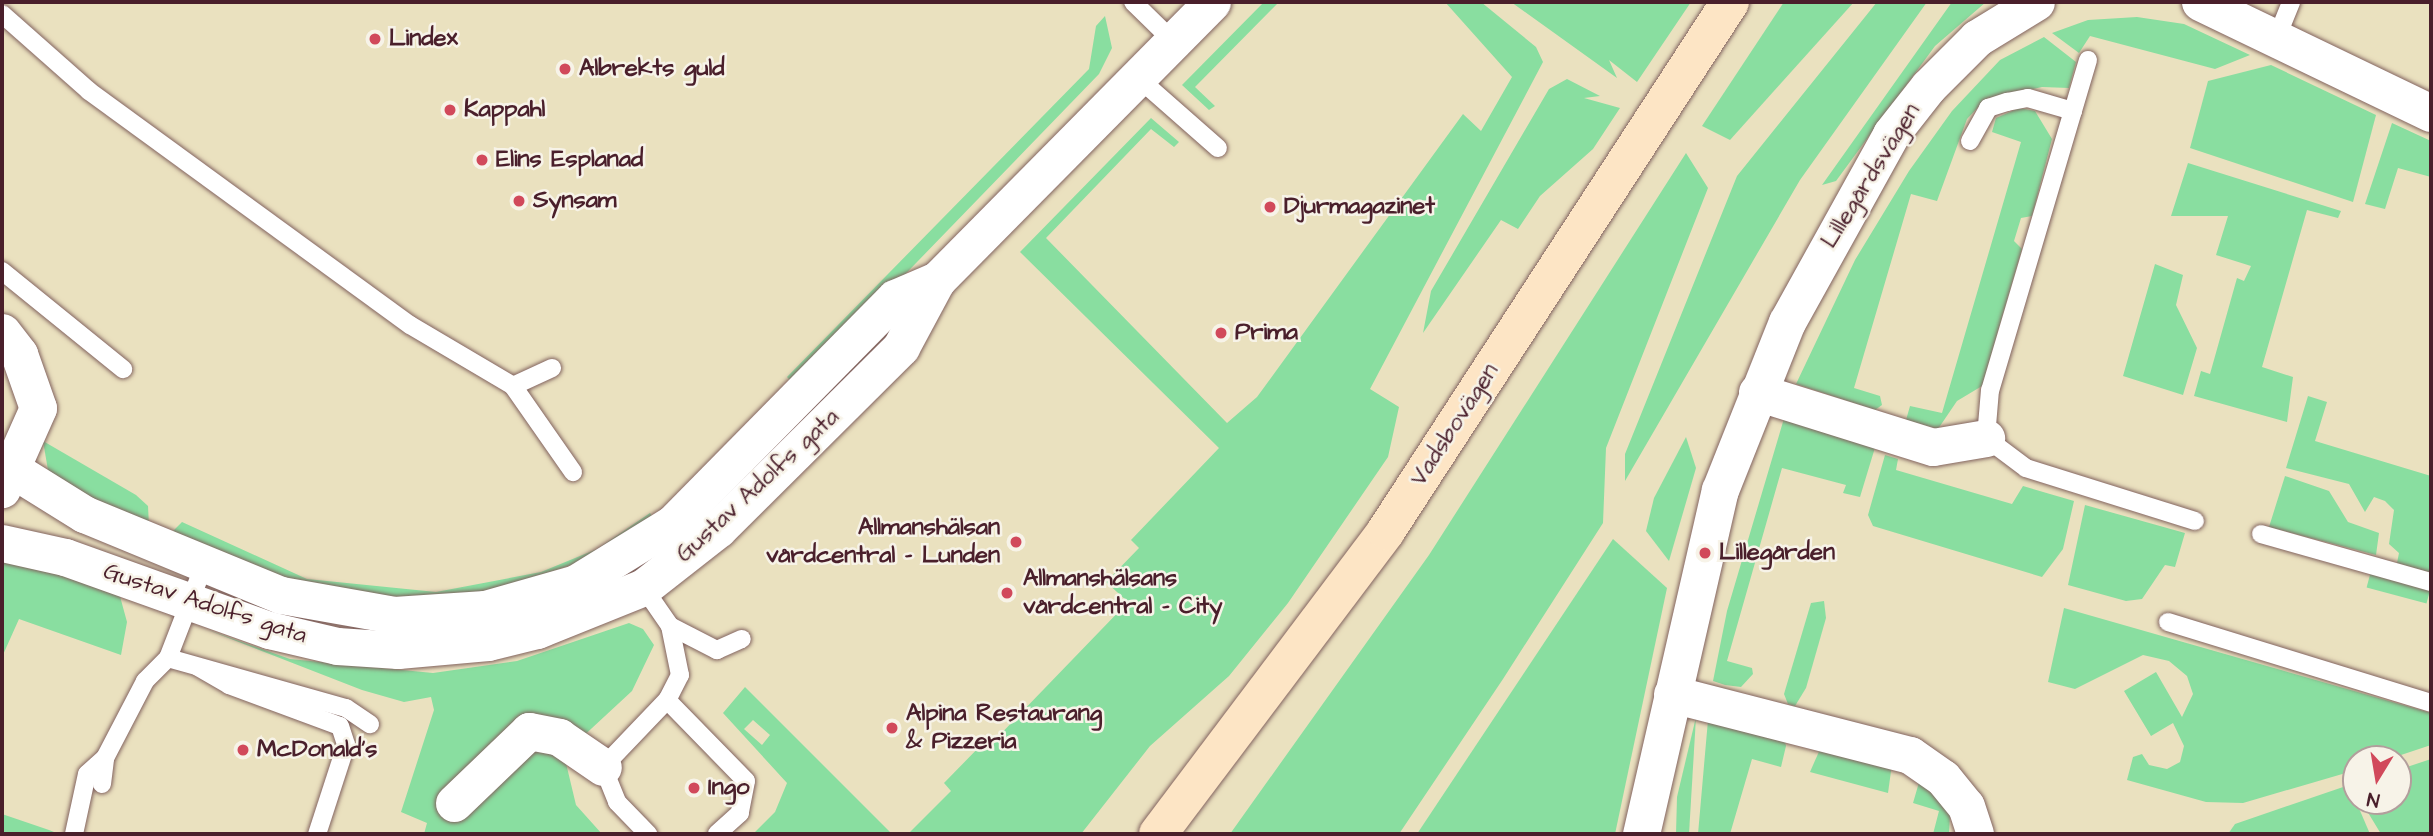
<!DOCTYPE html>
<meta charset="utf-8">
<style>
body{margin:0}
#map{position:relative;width:2433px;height:836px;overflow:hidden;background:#eae1bf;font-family:"Architects Daughter",sans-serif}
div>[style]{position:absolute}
.green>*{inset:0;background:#89dea0;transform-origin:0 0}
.roads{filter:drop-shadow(0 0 2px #82635f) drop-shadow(0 0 2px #82635f)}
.service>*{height:18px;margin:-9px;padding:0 9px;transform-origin:9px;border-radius:9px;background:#fff}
.minor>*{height:37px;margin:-18.5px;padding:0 18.5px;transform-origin:18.5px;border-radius:18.5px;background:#fff}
.secondary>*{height:38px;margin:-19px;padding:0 19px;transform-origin:19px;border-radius:19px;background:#fde5c5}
.dots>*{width:19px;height:19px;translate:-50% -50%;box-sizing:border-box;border:4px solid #f7f3e8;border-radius:50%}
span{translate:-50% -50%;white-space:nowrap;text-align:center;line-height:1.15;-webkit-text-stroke:5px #f7f3e8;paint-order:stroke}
.poi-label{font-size:24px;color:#4a1f2b;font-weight:700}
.left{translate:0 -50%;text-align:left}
.right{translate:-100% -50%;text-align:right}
.street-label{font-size:24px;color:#4a1f2b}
.frame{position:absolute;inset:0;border:4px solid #4a1f2b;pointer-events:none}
.north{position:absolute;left:2342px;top:745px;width:70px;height:70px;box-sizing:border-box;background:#f7f3e8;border:2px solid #b29e9c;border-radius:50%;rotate:191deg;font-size:19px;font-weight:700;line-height:28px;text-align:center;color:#4a1f2b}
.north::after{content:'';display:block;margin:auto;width:24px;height:32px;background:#d1495b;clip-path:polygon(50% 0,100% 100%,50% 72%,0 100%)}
</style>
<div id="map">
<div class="green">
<div style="clip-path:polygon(1264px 2px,1279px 2px,1195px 87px,1215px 106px,1209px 110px,1182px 85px)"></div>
<div style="clip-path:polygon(1445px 2px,1481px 2px,1536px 47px,1543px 62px,1370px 389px,1399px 407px,1388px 457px,1288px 603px,1229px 676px,1150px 746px,1081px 834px,908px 834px,951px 791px,944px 783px,987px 739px,992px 743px,1128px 602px,1106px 582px,1139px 548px,1131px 540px,1219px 448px,1020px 252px,1151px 118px,1179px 142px,1174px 147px,1151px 129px,1046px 238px,1227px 423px,1257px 397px,1463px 114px,1481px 131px,1512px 77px)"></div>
<div style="clip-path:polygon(1511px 2px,1691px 2px,1637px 82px,1609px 60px,1617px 78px)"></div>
<div style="clip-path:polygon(1784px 2px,1854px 2px,1730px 140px,1702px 126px)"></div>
<div style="clip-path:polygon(1877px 2px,1927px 2px,1800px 180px,1625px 481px,1625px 454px,1737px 176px)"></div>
<div style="clip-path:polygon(1952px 2px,1986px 2px,1935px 46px,1836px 181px,1822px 185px)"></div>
<div style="clip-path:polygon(1105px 16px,1112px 48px,1099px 74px,796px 387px,787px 377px,1089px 69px,1096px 26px)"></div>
<div style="clip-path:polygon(2137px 17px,2184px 24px,2250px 55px,2215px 69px,2090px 36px,2079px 53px,2052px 33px,2088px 20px)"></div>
<div style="clip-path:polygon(2044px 37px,2076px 62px,2069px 88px,2042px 87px,1986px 99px,1967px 119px,1937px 201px,1911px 194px,1854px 388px,1880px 396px,1882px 405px,1875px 410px,1796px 384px,1855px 260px,1909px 171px,1952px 111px,2000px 60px)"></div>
<div style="clip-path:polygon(2271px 65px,2376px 115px,2353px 202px,2190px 148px,2208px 81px)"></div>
<div style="clip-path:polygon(1567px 79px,1600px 96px,1584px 98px,1620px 108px,1593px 149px,1540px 196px,1518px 229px,1501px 220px,1423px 333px,1431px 291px,1549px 89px)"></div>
<div style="clip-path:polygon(2019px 108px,2035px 111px,2052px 139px,2032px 216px,2021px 218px,2014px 241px,2022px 249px,1982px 386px,1957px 401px,1938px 429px,1906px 420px,1910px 406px,1942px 413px,2021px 142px,1992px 132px,1996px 118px)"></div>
<div style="clip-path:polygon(2392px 123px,2431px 141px,2431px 177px,2398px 168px,2385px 209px,2365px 204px)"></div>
<div style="clip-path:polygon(1686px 153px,1708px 188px,1606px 448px,1603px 523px,1503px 679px,1399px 834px,1230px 834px,1429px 555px)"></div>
<div style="clip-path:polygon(2188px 163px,2341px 211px,2338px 218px,2307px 210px,2262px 367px,2293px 377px,2287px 422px,2194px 396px,2201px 371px,2210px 374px,2237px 278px,2244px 281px,2251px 266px,2216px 255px,2228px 216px,2171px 216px)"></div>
<div style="clip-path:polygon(2155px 264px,2183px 275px,2176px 305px,2197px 348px,2183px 395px,2123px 376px)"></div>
<div style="clip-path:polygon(2308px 396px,2327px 402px,2315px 441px,2431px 476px,2431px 573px,2397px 563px,2399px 553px,2389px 544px,2394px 510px,2385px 501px,2374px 497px,2365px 512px,2349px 484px,2286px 468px)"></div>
<div style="clip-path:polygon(1785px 415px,1877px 441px,1860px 497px,1843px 493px,1846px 485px,1782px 468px,1727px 661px,1752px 668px,1753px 674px,1741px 687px,1725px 685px,1713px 681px,1727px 611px)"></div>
<div style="clip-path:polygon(1686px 437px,1696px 468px,1669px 561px,1646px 531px,1654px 498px)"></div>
<div style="clip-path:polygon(43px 441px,136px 495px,148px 506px,149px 526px,49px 476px)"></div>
<div style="clip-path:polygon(1885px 455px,1898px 459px,1896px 470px,2012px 504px,2023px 486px,2074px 501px,2063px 549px,2042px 577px,1873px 526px,1868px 515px)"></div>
<div style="clip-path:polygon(2285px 476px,2329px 491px,2348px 522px,2379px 533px,2376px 555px,2269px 527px)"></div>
<div style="clip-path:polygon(2085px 505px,2185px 533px,2175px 567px,2165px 565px,2142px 599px,2126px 601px,2068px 585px)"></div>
<div style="clip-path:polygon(650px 513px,655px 520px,599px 555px,500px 590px,433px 600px,320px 591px,170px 534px,182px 522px,307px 579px,436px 592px,541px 572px,597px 549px)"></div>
<div style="clip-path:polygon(1613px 539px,1667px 588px,1615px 834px,1417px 834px)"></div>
<div style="clip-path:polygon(2px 558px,118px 589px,127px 622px,121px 655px,19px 619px,2px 657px)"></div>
<div style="left:2371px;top:571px;width:62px;height:17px;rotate:15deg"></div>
<div style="clip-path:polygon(1824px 601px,1826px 618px,1806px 688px,1795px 706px,1788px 704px,1784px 694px,1811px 603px)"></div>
<div style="clip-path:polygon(2064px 608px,2431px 713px,2431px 745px,2389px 759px,2356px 759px,2356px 770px,2243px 803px,2206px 802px,2127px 780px,2133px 757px,2142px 754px,2149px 765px,2167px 769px,2180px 762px,2184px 746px,2173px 723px,2151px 736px,2124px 691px,2156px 672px,2182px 717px,2193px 694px,2187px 676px,2169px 661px,2143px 655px,2075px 689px,2048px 682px)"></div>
<div style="clip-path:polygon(629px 623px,643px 629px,654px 645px,632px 691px,578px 741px,529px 738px,565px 759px,576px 805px,602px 834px,424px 834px,427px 823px,401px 812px,434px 710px,431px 697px,404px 702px,362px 690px,208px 630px,290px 659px,433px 673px,517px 661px)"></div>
<div style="clip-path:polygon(evenodd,745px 687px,892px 834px,753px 834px,775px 812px,787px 783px,723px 713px,745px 687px,753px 720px,770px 735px,762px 745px,744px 729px,753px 720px)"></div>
<div style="clip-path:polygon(1696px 717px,1689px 834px,1676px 834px,1677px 797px)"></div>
<div style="clip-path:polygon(1708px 720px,1784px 737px,1786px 746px,1781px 767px,1752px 759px,1730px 834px,1698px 834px)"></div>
<div style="clip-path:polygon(1821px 747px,1892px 764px,1888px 793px,1810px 772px)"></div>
<div style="clip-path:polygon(2431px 759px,2431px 834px,2381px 834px,2361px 801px,2398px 801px,2398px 770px)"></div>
<div style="clip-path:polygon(1920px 779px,1950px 815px,1949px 834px,1933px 834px,1939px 811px,1913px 803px)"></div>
<div style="clip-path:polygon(2349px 785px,2370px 834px,2228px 834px,2235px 824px)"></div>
<div style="clip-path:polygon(2px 814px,49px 830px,59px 834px,2px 834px)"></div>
</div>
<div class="roads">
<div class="service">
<div style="left:1133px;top:2px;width:54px;rotate:44.3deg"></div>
<div style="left:2px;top:14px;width:116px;rotate:41.5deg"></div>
<div style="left:89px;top:91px;width:397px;rotate:36.1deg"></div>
<div style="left:410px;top:325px;width:120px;rotate:30.6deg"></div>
<div style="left:513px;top:386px;width:43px;rotate:-24.8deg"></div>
<div style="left:2277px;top:37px;width:38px;rotate:-68deg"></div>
<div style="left:2088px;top:60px;width:344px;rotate:106.5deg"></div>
<div style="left:1990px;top:390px;width:48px;rotate:94.8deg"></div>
<div style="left:1986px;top:438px;width:50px;rotate:36.9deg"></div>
<div style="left:2026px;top:468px;width:177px;rotate:17.4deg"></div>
<div style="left:1136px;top:76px;width:109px;rotate:41.3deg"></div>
<div style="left:1970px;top:141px;width:38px;rotate:-61deg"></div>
<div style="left:1988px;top:108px;width:20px;rotate:-18deg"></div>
<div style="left:2007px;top:102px;width:21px;rotate:-11deg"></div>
<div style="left:2028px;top:98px;width:47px;rotate:16.1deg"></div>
<div style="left:2px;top:271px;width:156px;rotate:39deg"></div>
<div style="left:513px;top:386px;width:105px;rotate:55.1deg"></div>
<div style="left:2261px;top:534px;width:177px;rotate:15.8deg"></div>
<div style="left:641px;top:584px;width:51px;rotate:55.4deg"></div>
<div style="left:670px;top:626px;width:50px;rotate:78.5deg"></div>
<div style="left:680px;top:675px;width:28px;rotate:117deg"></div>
<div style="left:667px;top:700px;width:93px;rotate:133.7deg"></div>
<div style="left:603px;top:767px;width:38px;rotate:68deg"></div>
<div style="left:617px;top:802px;width:45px;rotate:45.9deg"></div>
<div style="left:2168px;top:622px;width:275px;rotate:17.1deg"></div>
<div style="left:670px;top:626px;width:53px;rotate:27.1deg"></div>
<div style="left:717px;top:650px;width:27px;rotate:-24deg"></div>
<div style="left:168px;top:658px;width:185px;rotate:15.7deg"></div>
<div style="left:346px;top:708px;width:29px;rotate:34deg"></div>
<div style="left:198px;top:667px;width:36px;rotate:30deg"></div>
<div style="left:229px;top:685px;width:118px;rotate:20.3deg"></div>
<div style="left:340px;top:726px;width:20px;rotate:72deg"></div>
<div style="left:346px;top:745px;width:94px;rotate:108deg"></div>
<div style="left:667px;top:700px;width:113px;rotate:45.7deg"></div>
<div style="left:746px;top:781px;width:33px;rotate:101deg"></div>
<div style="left:740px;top:813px;width:31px;rotate:138deg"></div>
<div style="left:102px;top:784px;width:26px;rotate:-83deg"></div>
<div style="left:105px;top:758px;width:87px;rotate:-62.5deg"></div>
<div style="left:145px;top:681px;width:33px;rotate:-45deg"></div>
<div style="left:168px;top:658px;width:100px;rotate:-68.8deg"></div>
<div style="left:74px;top:834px;width:61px;rotate:-77.8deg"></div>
<div style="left:87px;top:774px;width:24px;rotate:-42deg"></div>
</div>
<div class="minor">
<div style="left:2200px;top:2px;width:256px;rotate:25.7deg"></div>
<div style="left:2px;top:332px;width:28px;rotate:52deg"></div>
<div style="left:19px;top:354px;width:57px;rotate:70.6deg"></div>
<div style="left:38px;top:408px;width:89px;rotate:114deg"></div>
<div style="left:1757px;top:392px;width:184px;rotate:17.4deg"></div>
<div style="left:1933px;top:447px;width:54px;rotate:-9.6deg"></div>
<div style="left:2px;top:463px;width:97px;rotate:31.9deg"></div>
<div style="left:84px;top:514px;width:213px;rotate:22.4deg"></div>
<div style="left:281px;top:595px;width:115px;rotate:10deg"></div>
<div style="left:394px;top:615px;width:91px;rotate:-3.8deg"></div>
<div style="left:485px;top:609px;width:95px;rotate:-15.9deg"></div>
<div style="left:576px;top:583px;width:114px;rotate:-31.7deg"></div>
<div style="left:673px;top:523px;width:316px;rotate:-45.4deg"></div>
<div style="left:895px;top:298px;width:46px;rotate:-23.2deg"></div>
<div style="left:2px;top:543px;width:65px;rotate:12.5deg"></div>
<div style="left:65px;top:557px;width:217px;rotate:19.7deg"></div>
<div style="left:269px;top:630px;width:70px;rotate:13.2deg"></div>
<div style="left:337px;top:646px;width:61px;rotate:3.8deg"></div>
<div style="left:398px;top:650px;width:90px;rotate:-5.1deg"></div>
<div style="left:488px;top:642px;width:50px;rotate:-13.8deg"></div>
<div style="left:537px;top:630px;width:115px;rotate:-21.9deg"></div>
<div style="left:644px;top:587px;width:94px;rotate:-38.1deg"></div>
<div style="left:718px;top:529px;width:258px;rotate:-44.8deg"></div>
<div style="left:901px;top:347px;width:76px;rotate:-61.8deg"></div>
<div style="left:937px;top:280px;width:391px;rotate:-45.3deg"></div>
<div style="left:1672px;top:694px;width:246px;rotate:14.4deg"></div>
<div style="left:1910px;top:755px;width:40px;rotate:34.9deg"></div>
<div style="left:1943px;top:778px;width:36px;rotate:51deg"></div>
<div style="left:1966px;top:806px;width:29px;rotate:72deg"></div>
<div style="left:454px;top:803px;width:104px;rotate:-43.8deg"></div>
<div style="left:529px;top:731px;width:31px;rotate:11deg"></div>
<div style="left:559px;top:737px;width:53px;rotate:34.3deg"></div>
<div style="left:1641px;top:834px;width:353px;rotate:-77.1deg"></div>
<div style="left:1720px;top:490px;width:181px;rotate:-68.3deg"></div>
<div style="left:1787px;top:322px;width:215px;rotate:-61deg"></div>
<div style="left:1891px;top:134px;width:60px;rotate:-51.8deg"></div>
<div style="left:1928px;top:87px;width:69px;rotate:-45deg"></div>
<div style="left:1977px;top:38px;width:69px;rotate:-31.4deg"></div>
</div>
<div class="secondary">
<div style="left:1158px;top:834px;width:379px;rotate:-53deg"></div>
<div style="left:1386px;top:531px;width:631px;rotate:-56.96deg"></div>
</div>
</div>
<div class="dots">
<div style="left:375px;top:39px;background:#d1495b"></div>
<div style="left:565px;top:69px;background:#d1495b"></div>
<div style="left:450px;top:110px;background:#d1495b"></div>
<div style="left:482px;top:160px;background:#d1495b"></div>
<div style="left:519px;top:201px;background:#d1495b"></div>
<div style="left:1270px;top:207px;background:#d1495b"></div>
<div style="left:1221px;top:333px;background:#d1495b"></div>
<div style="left:1016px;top:542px;background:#d1495b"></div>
<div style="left:1705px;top:553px;background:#d1495b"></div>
<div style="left:1007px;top:593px;background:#d1495b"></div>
<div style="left:892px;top:728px;background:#d1495b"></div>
<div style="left:243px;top:750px;background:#d1495b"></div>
<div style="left:694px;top:788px;background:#d1495b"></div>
</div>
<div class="poi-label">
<span class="left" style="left:389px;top:39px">Lindex</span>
<span class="left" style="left:579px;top:69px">Albrekts guld</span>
<span class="left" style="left:464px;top:110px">Kappahl</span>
<span class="left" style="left:496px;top:160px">Elins Esplanad</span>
<span class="left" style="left:533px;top:201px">Synsam</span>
<span class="left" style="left:1284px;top:207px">Djurmagazinet</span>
<span class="left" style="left:1235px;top:333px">Prima</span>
<span class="right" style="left:1000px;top:542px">Allmanshälsan<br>vårdcentral - Lunden</span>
<span class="left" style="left:1719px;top:553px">Lillegården</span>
<span class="left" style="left:1023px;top:593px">Allmanshälsans<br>vårdcentral - City</span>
<span class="left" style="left:906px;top:728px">Alpina Restaurang<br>&amp; Pizzeria</span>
<span class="left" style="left:257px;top:750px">McDonald's</span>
<span class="left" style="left:708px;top:788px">Ingo</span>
</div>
<div class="street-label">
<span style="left:1871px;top:176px;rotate:-58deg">Lillegårdsvägen</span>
<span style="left:1455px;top:425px;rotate:-57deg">Vadsbovägen</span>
<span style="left:758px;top:486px;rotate:-43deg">Gustav Adolfs gata</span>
<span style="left:205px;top:604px;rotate:18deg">Gustav Adolfs gata</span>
</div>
<div class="frame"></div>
<div class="north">N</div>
</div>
